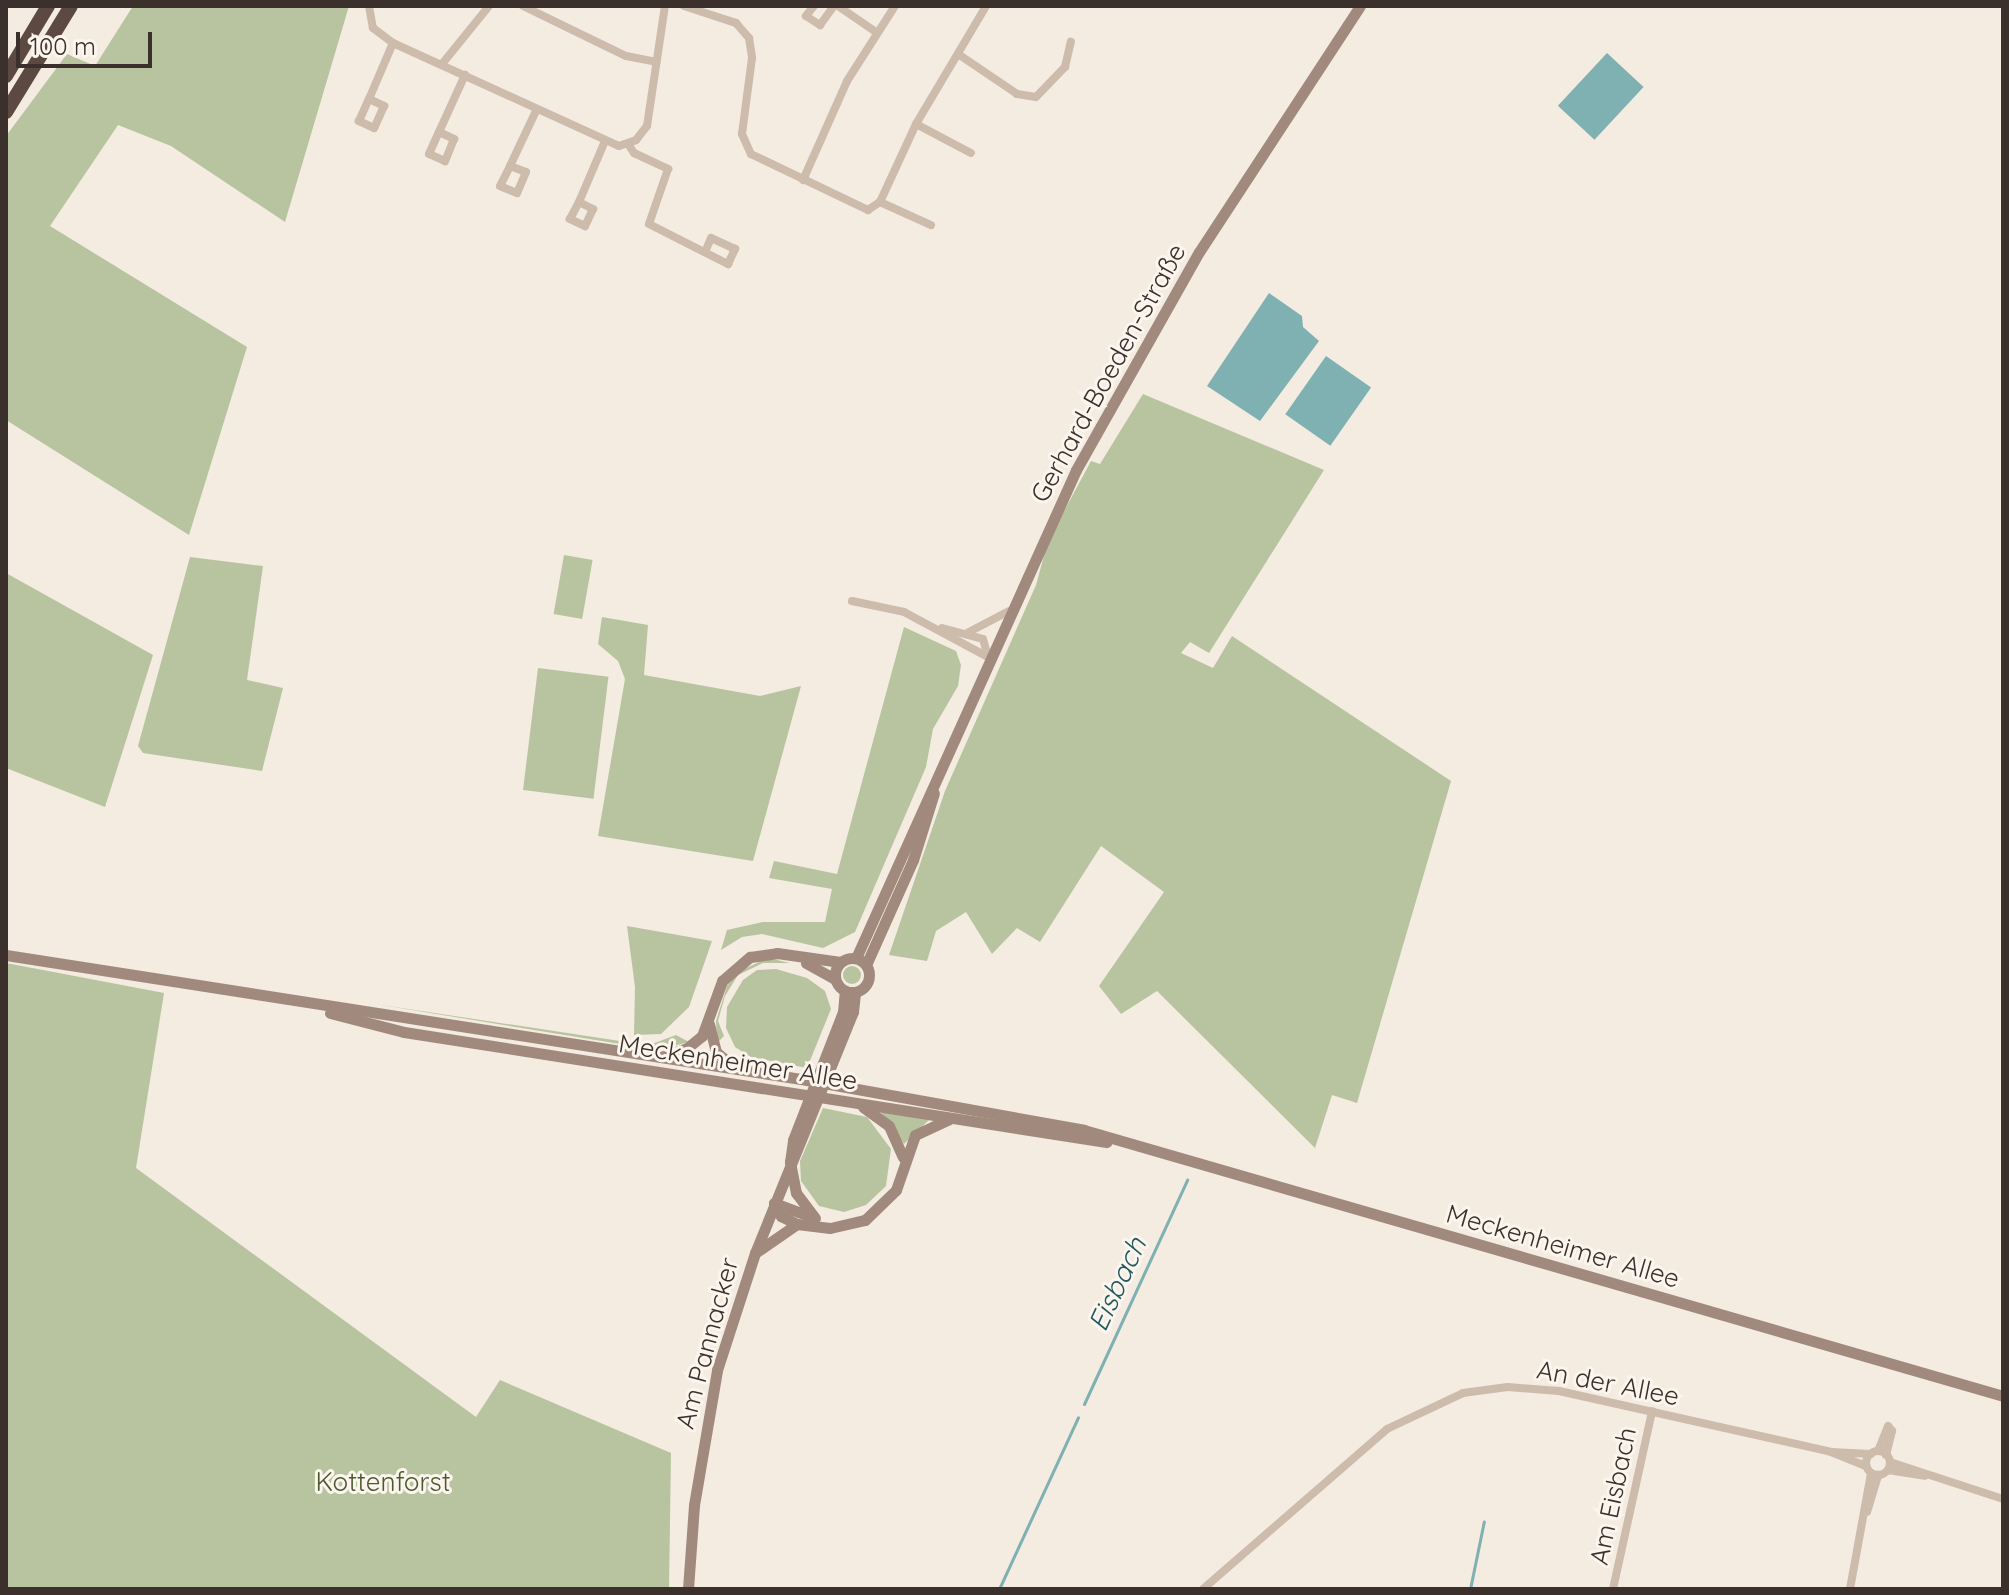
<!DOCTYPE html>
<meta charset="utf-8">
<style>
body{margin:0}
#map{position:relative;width:2009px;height:1595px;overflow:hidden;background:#f4ebe1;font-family:Quicksand,sans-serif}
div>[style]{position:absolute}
.green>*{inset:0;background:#b8c4a0;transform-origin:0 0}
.round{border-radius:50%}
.water>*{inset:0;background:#7fb0b2;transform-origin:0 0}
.stream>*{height:3px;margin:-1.5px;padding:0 1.5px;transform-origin:1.5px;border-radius:1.5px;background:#7fb0b2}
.minor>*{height:8px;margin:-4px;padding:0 4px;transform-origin:4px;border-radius:4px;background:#cdbbac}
.minor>.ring{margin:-4px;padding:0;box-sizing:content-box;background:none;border:8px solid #cdbbac;border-radius:50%}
.secondary>*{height:11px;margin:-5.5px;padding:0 5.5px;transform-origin:5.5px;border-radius:5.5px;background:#a18a7d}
.secondary>.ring{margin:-5.5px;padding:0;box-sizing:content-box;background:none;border:11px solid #a18a7d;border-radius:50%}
.motorway>*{height:14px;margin:-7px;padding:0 7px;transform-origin:7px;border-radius:7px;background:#5c4a42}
span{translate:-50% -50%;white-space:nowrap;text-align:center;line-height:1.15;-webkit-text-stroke:6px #fbf5ee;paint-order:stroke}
.street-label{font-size:26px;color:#3b302b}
.park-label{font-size:26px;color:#4a5a2e}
.water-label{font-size:28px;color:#1f5a5e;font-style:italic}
.frame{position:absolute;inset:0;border:8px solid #3b302b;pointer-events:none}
.scale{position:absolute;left:16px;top:32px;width:136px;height:36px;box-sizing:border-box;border:4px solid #3b302b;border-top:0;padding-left:10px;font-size:24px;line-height:28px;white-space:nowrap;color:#3b302b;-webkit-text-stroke:6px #fbf5ee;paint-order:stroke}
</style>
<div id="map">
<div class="green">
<div style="clip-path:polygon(133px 6px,349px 6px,285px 222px,171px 146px,118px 125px,50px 226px,247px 347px,189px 535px,6px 420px,6px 136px,67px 54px,95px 66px)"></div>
<div style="clip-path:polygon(1143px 394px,1324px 470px,1209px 653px,1190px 642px,1181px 653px,1213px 668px,1232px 636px,1451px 781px,1357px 1103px,1332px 1095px,1315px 1148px,1157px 991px,1121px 1014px,1099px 986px,1164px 892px,1101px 846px,1040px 942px,1017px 928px,992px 954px,966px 912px,936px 931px,927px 961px,889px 955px,945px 791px,1036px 585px,1048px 541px,1091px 461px,1100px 464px)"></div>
<div style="left:564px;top:555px;width:29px;height:60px;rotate:10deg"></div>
<div style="clip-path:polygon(190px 557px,263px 566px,247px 680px,283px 688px,262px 771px,143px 753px,138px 746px)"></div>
<div style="clip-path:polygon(6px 573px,153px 655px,105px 807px,6px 768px)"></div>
<div style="clip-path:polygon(602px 617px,648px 625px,644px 675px,760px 696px,801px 686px,753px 861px,598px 836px,625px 679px,618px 661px,598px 644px)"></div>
<div style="clip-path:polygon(904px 627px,956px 651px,961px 665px,958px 686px,933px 729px,926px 767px,855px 932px,823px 948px,762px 934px,742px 937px,721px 950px,727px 930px,763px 922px,825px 922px,832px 889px,769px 878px,774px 861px,837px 874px)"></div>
<div style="left:538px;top:668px;width:71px;height:123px;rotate:7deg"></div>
<div style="clip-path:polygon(627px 926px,712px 941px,689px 1007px,661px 1034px,634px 1035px,635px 987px)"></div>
<div style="clip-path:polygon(763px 960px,777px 960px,790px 963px,763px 963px,738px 975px,725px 996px,718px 1021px,724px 1036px,717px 1043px,716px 1021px,727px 986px,740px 971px)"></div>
<div style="clip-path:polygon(6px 963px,164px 993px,136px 1168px,476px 1417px,500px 1380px,671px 1453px,669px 1589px,6px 1589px)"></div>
<div class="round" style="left:843px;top:966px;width:18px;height:18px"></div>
<div style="clip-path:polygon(776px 969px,807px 978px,825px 991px,831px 1009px,807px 1068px,751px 1057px,735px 1047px,726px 1028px,727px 1007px,743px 980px,757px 970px)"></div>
<div style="clip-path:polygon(375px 1004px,633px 1043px,652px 1044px,676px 1035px,689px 1042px,657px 1050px)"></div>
<div style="clip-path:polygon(823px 1108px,867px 1117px,891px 1149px,886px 1186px,866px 1205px,844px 1212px,819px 1206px,801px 1181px,800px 1161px)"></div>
<div style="clip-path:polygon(880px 1111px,931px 1118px,904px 1144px)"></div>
</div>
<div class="water">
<div style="left:1607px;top:53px;width:50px;height:72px;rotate:43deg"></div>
<div style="clip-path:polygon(1269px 293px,1302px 316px,1303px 327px,1319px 341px,1260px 421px,1207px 386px)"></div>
<div style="left:1326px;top:356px;width:55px;height:71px;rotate:35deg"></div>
</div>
<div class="stream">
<div style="left:1084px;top:1404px;width:247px;rotate:-65.3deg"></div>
<div style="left:999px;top:1589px;width:189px;rotate:-65.3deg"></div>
<div style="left:1470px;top:1589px;width:69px;rotate:-78.4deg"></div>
</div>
<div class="minor">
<div style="left:369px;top:6px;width:22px;rotate:80deg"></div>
<div style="left:373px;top:28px;width:25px;rotate:37deg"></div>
<div style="left:393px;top:43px;width:248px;rotate:24.5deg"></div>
<div style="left:619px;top:146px;width:18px;rotate:-19deg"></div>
<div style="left:636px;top:140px;width:18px;rotate:-52deg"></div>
<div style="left:647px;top:126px;width:121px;rotate:-81.5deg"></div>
<div style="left:523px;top:6px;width:114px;rotate:25.9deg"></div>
<div style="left:626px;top:56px;width:31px;rotate:11deg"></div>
<div style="left:684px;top:6px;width:55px;rotate:18.1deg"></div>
<div style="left:736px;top:23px;width:20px;rotate:49deg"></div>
<div style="left:749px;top:38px;width:20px;rotate:81deg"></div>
<div style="left:752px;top:58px;width:77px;rotate:97.5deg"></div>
<div style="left:742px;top:134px;width:22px;rotate:66deg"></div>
<div style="left:751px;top:154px;width:130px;rotate:25.6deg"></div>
<div style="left:868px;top:210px;width:14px;rotate:-34deg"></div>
<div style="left:880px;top:202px;width:86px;rotate:-65.2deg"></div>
<div style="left:916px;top:124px;width:137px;rotate:-59.3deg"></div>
<div style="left:814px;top:6px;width:13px;rotate:129deg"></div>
<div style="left:806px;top:16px;width:17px;rotate:33deg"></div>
<div style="left:820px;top:25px;width:24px;rotate:-54deg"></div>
<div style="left:838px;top:6px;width:46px;rotate:34.4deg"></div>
<div style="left:958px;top:54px;width:71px;rotate:34.1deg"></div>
<div style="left:1017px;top:94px;width:19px;rotate:9deg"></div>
<div style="left:1036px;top:97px;width:42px;rotate:-46deg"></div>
<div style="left:1065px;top:67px;width:26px;rotate:-77deg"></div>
<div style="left:442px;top:64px;width:75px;rotate:-51deg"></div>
<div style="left:369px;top:99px;width:17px;rotate:25deg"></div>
<div style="left:384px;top:106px;width:24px;rotate:114deg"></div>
<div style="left:374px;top:128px;width:17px;rotate:-155deg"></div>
<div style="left:359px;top:121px;width:24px;rotate:-66deg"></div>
<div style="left:369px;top:99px;width:61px;rotate:-66.8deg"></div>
<div style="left:916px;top:124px;width:62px;rotate:27.8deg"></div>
<div style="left:439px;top:132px;width:17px;rotate:25deg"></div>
<div style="left:454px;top:139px;width:24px;rotate:112deg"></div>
<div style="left:445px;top:161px;width:17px;rotate:-156deg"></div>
<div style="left:429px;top:154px;width:24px;rotate:-66deg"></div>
<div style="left:439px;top:132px;width:63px;rotate:-65.5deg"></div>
<div style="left:628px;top:144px;width:11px;rotate:56deg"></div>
<div style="left:634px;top:153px;width:38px;rotate:25deg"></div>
<div style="left:668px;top:169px;width:58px;rotate:109.1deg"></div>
<div style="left:649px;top:224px;width:89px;rotate:26.9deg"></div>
<div style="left:728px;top:264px;width:17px;rotate:-65deg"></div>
<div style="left:735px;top:249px;width:26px;rotate:-155deg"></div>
<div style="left:711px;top:238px;width:13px;rotate:113deg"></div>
<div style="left:510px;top:166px;width:17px;rotate:21deg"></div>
<div style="left:526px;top:172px;width:23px;rotate:113deg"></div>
<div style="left:517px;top:193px;width:18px;rotate:-158deg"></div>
<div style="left:500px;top:186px;width:22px;rotate:-63deg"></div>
<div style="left:510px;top:166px;width:63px;rotate:-64.7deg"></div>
<div style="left:803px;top:180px;width:108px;rotate:-66deg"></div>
<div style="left:847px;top:81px;width:89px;rotate:-57.4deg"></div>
<div style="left:579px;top:202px;width:16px;rotate:27deg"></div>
<div style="left:593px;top:209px;width:19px;rotate:115deg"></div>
<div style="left:585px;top:226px;width:17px;rotate:-155deg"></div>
<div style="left:570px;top:219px;width:19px;rotate:-62deg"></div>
<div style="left:579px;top:202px;width:66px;rotate:-66.9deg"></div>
<div style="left:880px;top:202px;width:56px;rotate:24.3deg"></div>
<div style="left:852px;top:601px;width:53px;rotate:11.9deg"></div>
<div style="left:904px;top:612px;width:95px;rotate:28.2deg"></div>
<div style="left:942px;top:628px;width:42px;rotate:15deg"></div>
<div style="left:983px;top:639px;width:19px;rotate:74deg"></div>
<div style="left:967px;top:633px;width:47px;rotate:-27.6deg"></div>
<div style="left:1878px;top:1451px;width:27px;rotate:-68deg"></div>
<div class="ring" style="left:1866px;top:1451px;width:16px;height:16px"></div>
<div style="left:1831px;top:1452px;width:40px;rotate:2.9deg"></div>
<div style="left:1886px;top:1455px;width:25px;rotate:-76deg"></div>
<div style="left:1892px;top:1431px;width:6px;rotate:-129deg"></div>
<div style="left:1890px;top:1462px;width:119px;rotate:18.1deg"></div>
<div style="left:1888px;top:1470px;width:37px;rotate:9deg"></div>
<div style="left:1867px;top:1512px;width:39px;rotate:-73deg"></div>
<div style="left:1203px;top:1589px;width:244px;rotate:-41deg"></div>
<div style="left:1387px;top:1429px;width:84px;rotate:-25.3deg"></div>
<div style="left:1463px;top:1393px;width:45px;rotate:-7.6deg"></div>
<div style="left:1508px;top:1387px;width:51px;rotate:4.5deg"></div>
<div style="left:1559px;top:1391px;width:279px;rotate:12.6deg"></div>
<div style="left:1831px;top:1452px;width:38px;rotate:22deg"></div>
<div style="left:1613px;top:1589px;width:182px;rotate:-77.6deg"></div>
<div style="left:1850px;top:1589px;width:118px;rotate:-79.7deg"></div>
</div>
<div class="secondary">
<div style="left:6px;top:955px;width:811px;rotate:8.87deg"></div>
<div style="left:807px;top:1080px;width:281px;rotate:10.2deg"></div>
<div style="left:1084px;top:1130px;width:957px;rotate:16.14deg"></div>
<div class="ring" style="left:835px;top:958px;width:23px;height:23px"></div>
<div style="left:856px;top:958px;width:535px;rotate:-65.73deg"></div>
<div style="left:1076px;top:470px;width:250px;rotate:-60.6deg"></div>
<div style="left:1199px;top:252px;width:294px;rotate:-56.8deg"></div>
<div style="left:806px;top:963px;width:33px;rotate:29deg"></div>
<div style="left:866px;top:965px;width:115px;rotate:-65.9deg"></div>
<div style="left:913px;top:860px;width:70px;rotate:-72.6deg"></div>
<div style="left:330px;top:1013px;width:76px;rotate:14.4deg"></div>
<div style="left:404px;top:1032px;width:711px;rotate:8.91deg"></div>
<div style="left:709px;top:1024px;width:29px;rotate:76deg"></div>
<div style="left:716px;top:1052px;width:25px;rotate:40deg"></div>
<div style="left:661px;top:1057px;width:28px;rotate:-19deg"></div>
<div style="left:687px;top:1048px;width:19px;rotate:-39deg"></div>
<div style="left:702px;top:1036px;width:59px;rotate:-70deg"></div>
<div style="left:722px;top:981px;width:37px;rotate:-41deg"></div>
<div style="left:750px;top:957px;width:27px;rotate:-8deg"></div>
<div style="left:777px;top:953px;width:64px;rotate:8.1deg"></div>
<div style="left:863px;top:1107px;width:32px;rotate:36deg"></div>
<div style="left:889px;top:1126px;width:34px;rotate:66deg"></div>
<div style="left:774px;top:1203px;width:15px;rotate:62deg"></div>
<div style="left:781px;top:1216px;width:18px;rotate:27deg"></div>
<div style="left:797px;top:1224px;width:33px;rotate:7deg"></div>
<div style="left:830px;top:1228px;width:36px;rotate:-13deg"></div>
<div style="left:865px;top:1220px;width:43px;rotate:-44.1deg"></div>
<div style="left:896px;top:1190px;width:58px;rotate:-70.9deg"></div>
<div style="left:915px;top:1135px;width:38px;rotate:-25deg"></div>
<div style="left:774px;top:1203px;width:40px;rotate:20.2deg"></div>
<div style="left:815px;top:1218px;width:31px;rotate:-127deg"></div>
<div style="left:796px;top:1193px;width:32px;rotate:-101deg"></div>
<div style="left:790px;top:1162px;width:22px;rotate:-82deg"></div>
<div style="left:793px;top:1140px;width:137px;rotate:-68.7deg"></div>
<div style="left:843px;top:1012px;width:21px;rotate:-85deg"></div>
<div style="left:755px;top:1253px;width:51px;rotate:-34.6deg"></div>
<div style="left:688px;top:1589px;width:84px;rotate:-85.9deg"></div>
<div style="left:694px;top:1505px;width:137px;rotate:-80.3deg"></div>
<div style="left:717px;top:1370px;width:123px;rotate:-72deg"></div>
<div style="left:755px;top:1253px;width:260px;rotate:-67.9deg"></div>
<div style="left:853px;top:1012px;width:20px;rotate:-84deg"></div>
</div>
<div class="motorway">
<div style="left:6px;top:76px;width:82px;rotate:-59deg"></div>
<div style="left:6px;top:112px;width:124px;rotate:-58.5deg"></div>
</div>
<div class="street-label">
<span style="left:1108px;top:373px;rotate:-61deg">Gerhard-Boeden-Straße</span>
<span style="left:738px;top:1062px;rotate:9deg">Meckenheimer Allee</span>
<span style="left:1563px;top:1246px;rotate:16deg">Meckenheimer Allee</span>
<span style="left:707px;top:1343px;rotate:-75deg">Am Pannacker</span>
<span style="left:1608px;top:1383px;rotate:11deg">An der Allee</span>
<span style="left:1613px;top:1496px;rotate:-78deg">Am Eisbach</span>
</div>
<div class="park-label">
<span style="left:383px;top:1482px">Kottenforst</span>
</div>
<div class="water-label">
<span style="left:1117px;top:1284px;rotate:-65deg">Eisbach</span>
</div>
<div class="frame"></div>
<div class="scale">100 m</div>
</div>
